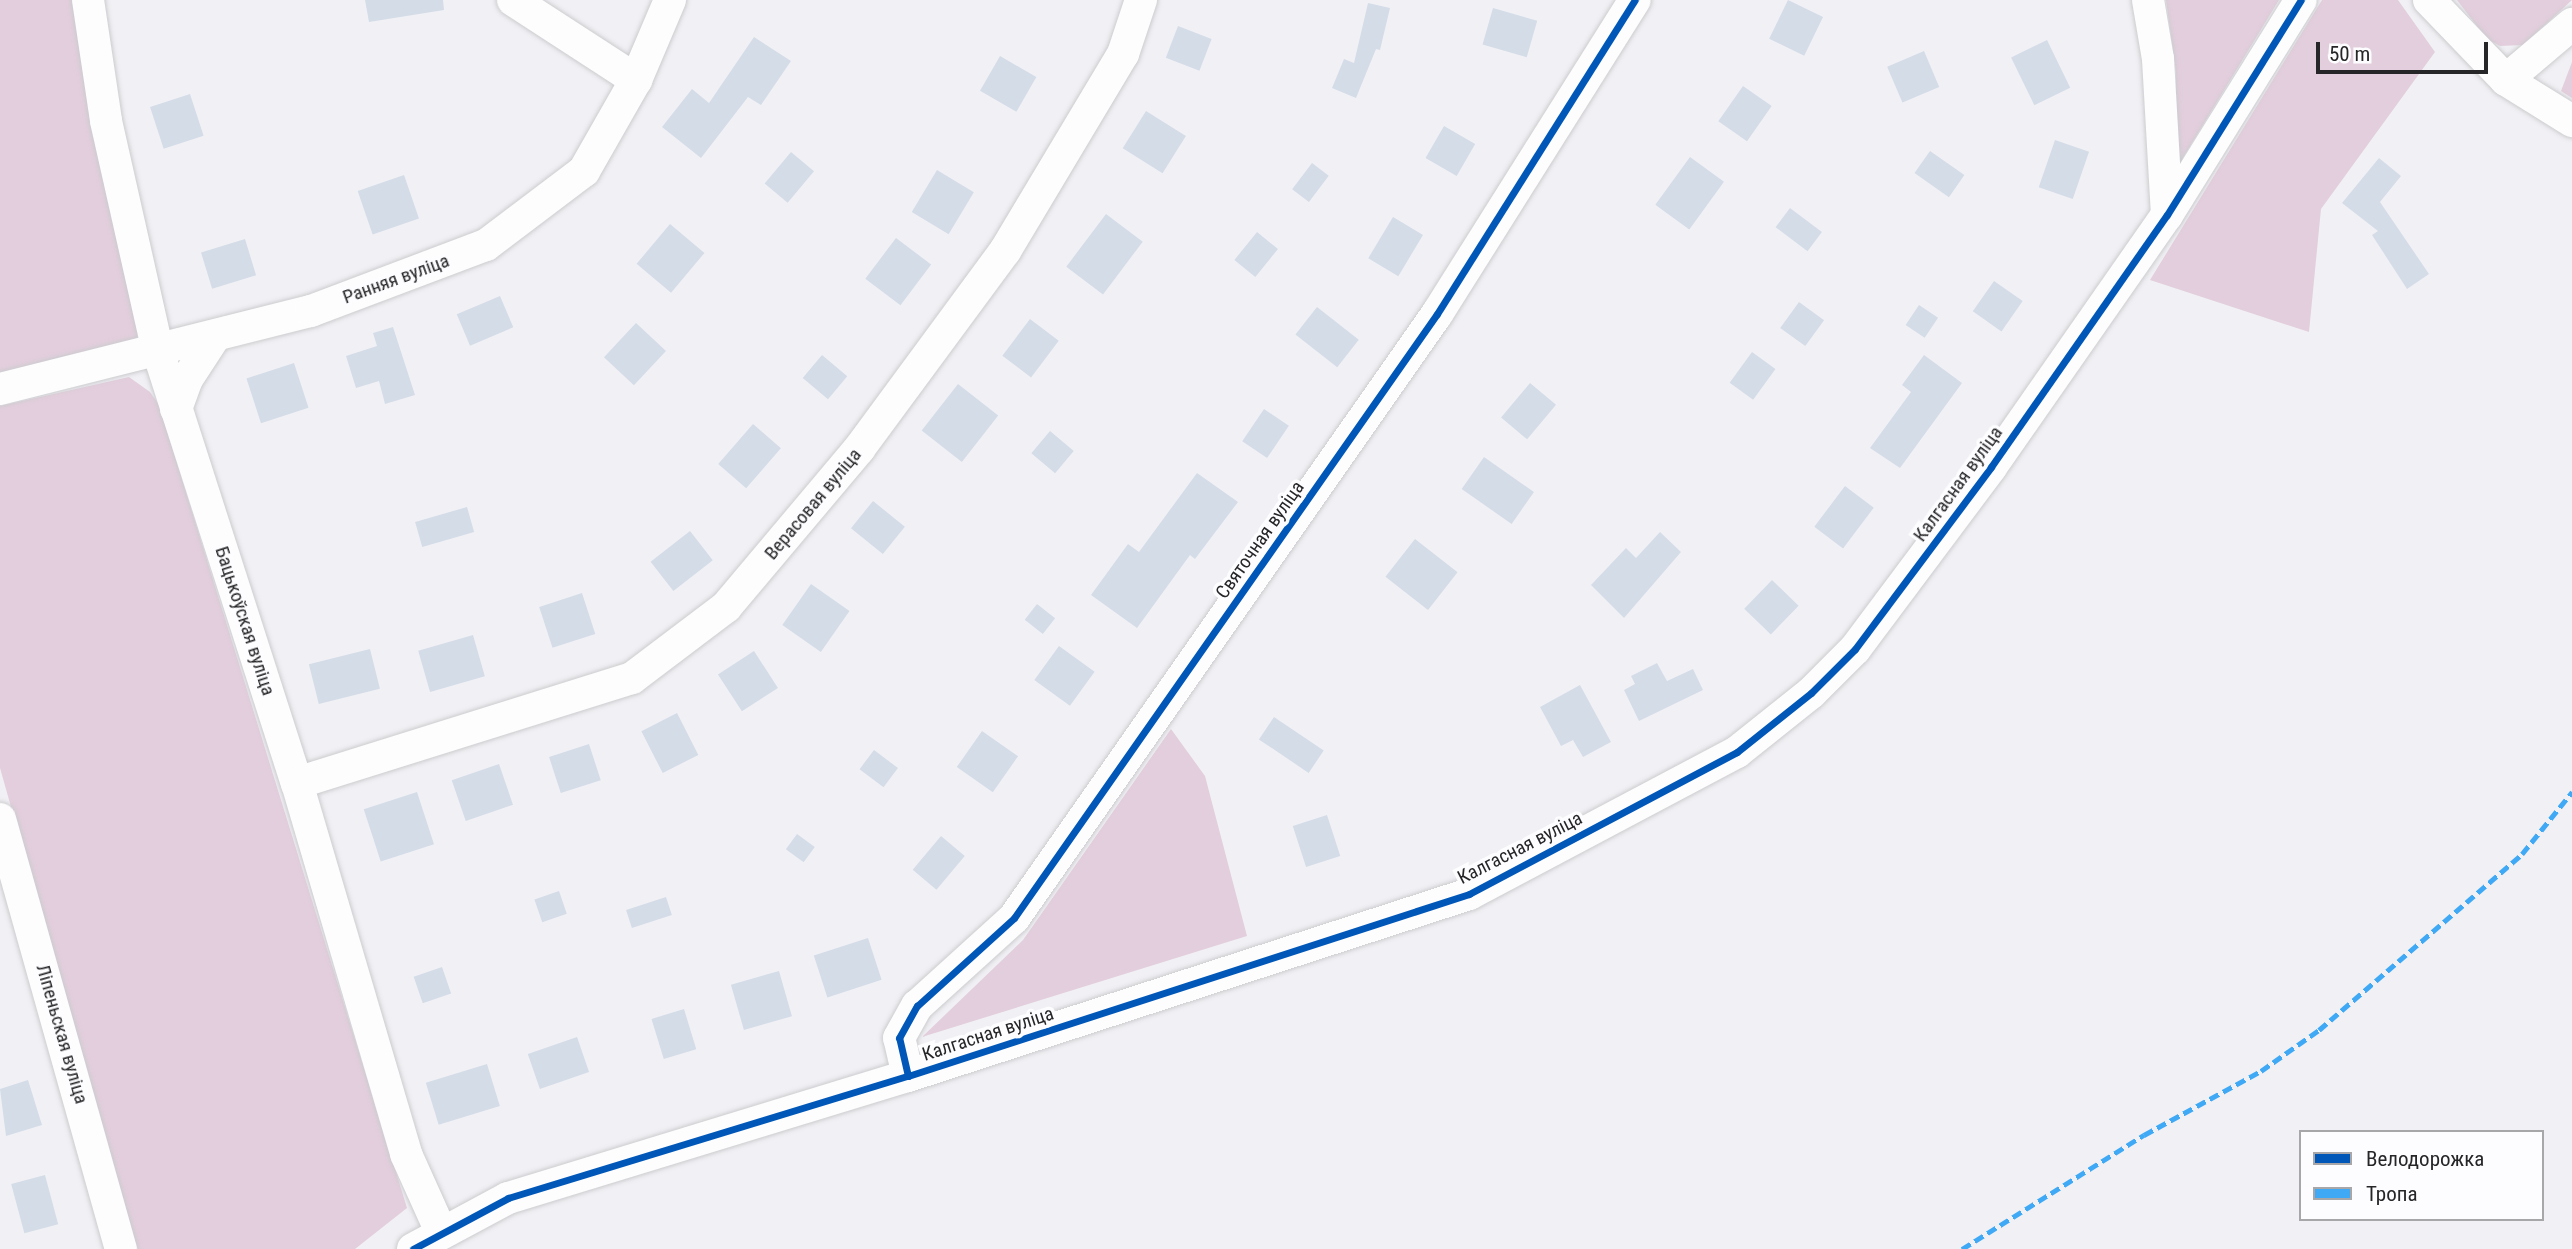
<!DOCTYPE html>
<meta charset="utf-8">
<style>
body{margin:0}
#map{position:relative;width:2572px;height:1249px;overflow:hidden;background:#f1f1f5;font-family:"Roboto Condensed",sans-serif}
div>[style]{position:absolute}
.green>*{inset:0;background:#e3cedd}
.building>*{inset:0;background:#d4dce8;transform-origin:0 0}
.roads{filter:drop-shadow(0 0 2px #cccccf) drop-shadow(0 0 2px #cccccf)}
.minor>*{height:32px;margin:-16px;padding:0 16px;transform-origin:16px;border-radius:16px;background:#fdfdfe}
.quiet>*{height:5px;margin-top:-2.5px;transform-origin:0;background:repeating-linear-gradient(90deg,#3fa9f5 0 10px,transparent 0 15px)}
.cycleway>*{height:7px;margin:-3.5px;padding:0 3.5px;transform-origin:3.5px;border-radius:3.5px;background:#0057b8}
span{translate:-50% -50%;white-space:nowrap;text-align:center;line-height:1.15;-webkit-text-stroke:7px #fdfdff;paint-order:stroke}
.street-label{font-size:19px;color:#262629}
.legend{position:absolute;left:2299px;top:1130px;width:245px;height:91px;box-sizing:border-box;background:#fdfdff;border:2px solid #a7a7a9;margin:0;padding:9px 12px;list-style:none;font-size:21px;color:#262629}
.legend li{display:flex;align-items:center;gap:14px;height:35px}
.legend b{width:35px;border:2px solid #a7a7a9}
.scale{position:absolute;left:2316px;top:42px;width:172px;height:32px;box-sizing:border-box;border:4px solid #262629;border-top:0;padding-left:9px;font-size:21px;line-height:24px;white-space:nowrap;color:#262629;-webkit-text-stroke:5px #fdfdff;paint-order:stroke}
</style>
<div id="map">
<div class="green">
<div style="clip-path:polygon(0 0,73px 0,140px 330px,134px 343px,0 376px)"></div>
<div style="clip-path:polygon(2166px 0,2279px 0,2176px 169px,2176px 72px)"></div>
<div style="clip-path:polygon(2322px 0,2398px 0,2435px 52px,2321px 209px,2309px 332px,2150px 280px)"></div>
<div style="clip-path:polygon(2457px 0,2572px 0,2523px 45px,2500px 46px,2487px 39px)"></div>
<div style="clip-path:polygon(2572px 62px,2572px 98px,2561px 91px)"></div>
<div style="clip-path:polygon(129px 377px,150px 392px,159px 405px,407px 1208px,355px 1249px,136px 1249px,0 768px,0 406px)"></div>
<div style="clip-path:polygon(1171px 729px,1205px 776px,1247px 936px,922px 1037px,1023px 940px)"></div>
</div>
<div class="building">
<div style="clip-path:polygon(365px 0,443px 0,444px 10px,369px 22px)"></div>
<div style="left:1788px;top:0;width:39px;height:43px;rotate:26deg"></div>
<div style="clip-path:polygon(1368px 3px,1390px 8px,1380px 50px,1376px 49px,1356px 98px,1332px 88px,1344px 59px,1354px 63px)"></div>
<div style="left:1493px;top:8px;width:46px;height:38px;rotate:16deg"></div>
<div style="left:1178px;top:26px;width:36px;height:34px;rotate:21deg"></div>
<div style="clip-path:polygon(754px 37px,791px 61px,761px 105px,748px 97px,701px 158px,662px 127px,692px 89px,709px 103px)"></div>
<div style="left:2047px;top:40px;width:53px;height:40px;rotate:64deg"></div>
<div style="left:1924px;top:51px;width:39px;height:40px;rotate:67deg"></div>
<div style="left:1000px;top:56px;width:42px;height:40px;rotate:30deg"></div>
<div style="left:1743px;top:86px;width:35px;height:43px;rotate:35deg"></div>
<div style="left:190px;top:94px;width:44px;height:42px;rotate:72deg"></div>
<div style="left:1146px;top:111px;width:47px;height:44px;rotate:32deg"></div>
<div style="left:1444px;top:126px;width:36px;height:37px;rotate:30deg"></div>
<div style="left:2055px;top:140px;width:36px;height:50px;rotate:19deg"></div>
<div style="left:1930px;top:151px;width:42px;height:27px;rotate:35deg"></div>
<div style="left:791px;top:152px;width:30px;height:41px;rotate:40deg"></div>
<div style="left:1690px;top:157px;width:42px;height:59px;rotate:36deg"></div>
<div style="clip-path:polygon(2379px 158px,2401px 176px,2380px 202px,2429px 274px,2407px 289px,2372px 235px,2378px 231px,2342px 203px)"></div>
<div style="left:1312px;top:163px;width:21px;height:33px;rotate:37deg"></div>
<div style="left:937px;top:170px;width:43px;height:49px;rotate:31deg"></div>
<div style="left:404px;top:175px;width:46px;height:49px;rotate:71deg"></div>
<div style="left:1790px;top:208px;width:40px;height:24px;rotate:37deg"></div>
<div style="left:1106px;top:214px;width:46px;height:66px;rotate:37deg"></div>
<div style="left:1393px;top:217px;width:35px;height:48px;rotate:31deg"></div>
<div style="left:670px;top:224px;width:45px;height:52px;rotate:40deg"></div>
<div style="left:1257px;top:232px;width:27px;height:36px;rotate:39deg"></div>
<div style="left:896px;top:238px;width:44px;height:51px;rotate:37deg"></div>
<div style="left:245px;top:239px;width:38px;height:46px;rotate:73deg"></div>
<div style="left:1994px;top:281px;width:35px;height:37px;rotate:35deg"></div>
<div style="left:500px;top:296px;width:34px;height:47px;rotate:67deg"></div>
<div style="left:1799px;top:302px;width:31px;height:32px;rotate:36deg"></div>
<div style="left:1919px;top:305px;width:23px;height:24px;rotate:34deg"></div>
<div style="left:1317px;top:307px;width:53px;height:35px;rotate:38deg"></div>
<div style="left:1030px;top:319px;width:36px;height:46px;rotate:37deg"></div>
<div style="left:636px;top:323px;width:41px;height:47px;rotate:43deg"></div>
<div style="clip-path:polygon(393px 327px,415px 395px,385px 404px,379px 381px,356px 388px,346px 356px,377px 346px,373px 333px)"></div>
<div style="left:1752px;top:352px;width:29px;height:38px;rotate:36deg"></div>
<div style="left:822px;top:355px;width:33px;height:30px;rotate:40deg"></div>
<div style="clip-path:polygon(1924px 355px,1962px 383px,1900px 468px,1870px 448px,1911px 392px,1902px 385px)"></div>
<div style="left:294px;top:363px;width:47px;height:50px;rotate:72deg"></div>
<div style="left:1530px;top:383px;width:34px;height:45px;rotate:40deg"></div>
<div style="left:958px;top:384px;width:51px;height:59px;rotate:38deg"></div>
<div style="left:1264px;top:409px;width:30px;height:39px;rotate:34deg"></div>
<div style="left:753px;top:424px;width:37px;height:53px;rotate:41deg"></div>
<div style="left:1050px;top:431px;width:31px;height:29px;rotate:40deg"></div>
<div style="left:1484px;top:457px;width:61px;height:39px;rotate:35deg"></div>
<div style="clip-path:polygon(1197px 473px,1238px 502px,1195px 559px,1190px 555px,1137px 628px,1091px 595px,1128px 544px,1139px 552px)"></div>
<div style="left:1845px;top:486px;width:36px;height:51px;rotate:37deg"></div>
<div style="left:873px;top:501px;width:41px;height:35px;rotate:39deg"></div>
<div style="left:467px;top:507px;width:26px;height:54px;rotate:74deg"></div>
<div style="left:690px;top:531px;width:37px;height:50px;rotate:52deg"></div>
<div style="clip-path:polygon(1660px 532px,1681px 552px,1624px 618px,1591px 585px,1626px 548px,1636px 558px)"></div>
<div style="left:1415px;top:539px;width:54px;height:48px;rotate:38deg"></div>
<div style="left:1772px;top:580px;width:37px;height:40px;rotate:44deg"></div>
<div style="left:811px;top:584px;width:47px;height:50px;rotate:35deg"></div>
<div style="left:582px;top:593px;width:43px;height:45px;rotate:72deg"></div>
<div style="left:1037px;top:604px;width:23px;height:20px;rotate:38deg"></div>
<div style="left:473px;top:635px;width:43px;height:57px;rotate:74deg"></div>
<div style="left:1059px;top:646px;width:44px;height:42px;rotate:36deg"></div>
<div style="left:370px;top:649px;width:41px;height:63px;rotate:76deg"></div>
<div style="left:754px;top:651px;width:44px;height:43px;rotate:57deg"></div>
<div style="clip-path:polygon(1657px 663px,1667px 681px,1693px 669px,1703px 690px,1639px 721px,1624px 690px,1635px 684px,1631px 676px)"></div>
<div style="clip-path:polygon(1580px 685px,1611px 742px,1583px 757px,1573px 740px,1561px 746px,1540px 707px)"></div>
<div style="left:677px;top:713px;width:47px;height:40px;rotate:63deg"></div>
<div style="left:1274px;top:717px;width:60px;height:27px;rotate:34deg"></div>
<div style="left:982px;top:731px;width:44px;height:44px;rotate:35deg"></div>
<div style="left:589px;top:744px;width:38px;height:42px;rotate:72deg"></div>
<div style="left:874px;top:750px;width:30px;height:24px;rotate:37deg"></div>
<div style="left:499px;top:764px;width:43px;height:50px;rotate:71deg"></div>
<div style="left:417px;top:792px;width:55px;height:56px;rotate:72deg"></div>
<div style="left:1327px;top:815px;width:43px;height:36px;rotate:72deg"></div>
<div style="left:797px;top:834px;width:22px;height:19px;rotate:36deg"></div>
<div style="left:941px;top:836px;width:31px;height:44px;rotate:40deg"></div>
<div style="left:559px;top:891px;width:24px;height:26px;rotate:71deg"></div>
<div style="left:666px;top:897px;width:19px;height:42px;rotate:72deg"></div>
<div style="left:868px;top:938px;width:44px;height:57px;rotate:72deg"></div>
<div style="left:442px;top:967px;width:28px;height:30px;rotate:71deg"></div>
<div style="left:779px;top:971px;width:47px;height:50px;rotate:74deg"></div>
<div style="left:684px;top:1009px;width:42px;height:34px;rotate:73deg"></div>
<div style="left:577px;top:1037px;width:37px;height:52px;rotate:71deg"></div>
<div style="left:487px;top:1064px;width:44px;height:64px;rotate:73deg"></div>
<div style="clip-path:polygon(28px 1080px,42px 1125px,6px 1136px,0 1089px)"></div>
<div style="left:45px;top:1175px;width:51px;height:35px;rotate:75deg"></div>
</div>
<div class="roads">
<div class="minor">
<div style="left:88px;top:0;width:122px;rotate:81.5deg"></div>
<div style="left:106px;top:121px;width:236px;rotate:77.3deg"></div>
<div style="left:158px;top:351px;width:454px;rotate:72.2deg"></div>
<div style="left:297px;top:783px;width:387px;rotate:73.6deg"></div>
<div style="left:406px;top:1154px;width:85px;rotate:65.8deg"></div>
<div style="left:513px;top:0;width:147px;rotate:33deg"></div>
<div style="left:2148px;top:0;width:60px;rotate:80.4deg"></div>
<div style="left:2158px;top:59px;width:156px;rotate:86.7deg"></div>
<div style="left:2429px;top:0;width:111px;rotate:46.1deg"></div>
<div style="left:2506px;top:80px;width:78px;rotate:31.8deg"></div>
<div style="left:2506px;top:80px;width:87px;rotate:-40.3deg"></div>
<div style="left:0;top:389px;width:321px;rotate:-14.1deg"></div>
<div style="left:311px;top:311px;width:187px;rotate:-20.7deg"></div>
<div style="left:486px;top:245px;width:123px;rotate:-37.1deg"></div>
<div style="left:584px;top:171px;width:105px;rotate:-60.3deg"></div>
<div style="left:636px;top:80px;width:87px;rotate:-67deg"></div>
<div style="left:176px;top:409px;width:32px;rotate:-70deg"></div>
<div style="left:187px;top:379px;width:51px;rotate:-56.9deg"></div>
<div style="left:297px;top:783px;width:351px;rotate:-17.4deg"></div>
<div style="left:632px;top:678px;width:118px;rotate:-37.1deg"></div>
<div style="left:726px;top:607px;width:207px;rotate:-49.9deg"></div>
<div style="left:859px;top:449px;width:246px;rotate:-53.6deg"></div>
<div style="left:1005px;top:251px;width:230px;rotate:-59.1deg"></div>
<div style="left:1123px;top:54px;width:57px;rotate:-71.6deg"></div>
<div style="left:0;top:819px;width:447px;rotate:74.3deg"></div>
<div style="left:908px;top:1076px;width:39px;rotate:-103deg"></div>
<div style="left:899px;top:1038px;width:37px;rotate:-61deg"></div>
<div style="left:917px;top:1006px;width:131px;rotate:-42.2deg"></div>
<div style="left:1014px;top:918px;width:737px;rotate:-55deg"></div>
<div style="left:1437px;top:314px;width:371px;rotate:-57.8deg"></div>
<div style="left:413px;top:1249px;width:108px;rotate:-28.2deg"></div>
<div style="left:508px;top:1198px;width:418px;rotate:-17deg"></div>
<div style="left:908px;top:1076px;width:590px;rotate:-17.97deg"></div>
<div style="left:1469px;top:894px;width:303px;rotate:-27.9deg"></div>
<div style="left:1737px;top:752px;width:95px;rotate:-38.6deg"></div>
<div style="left:1811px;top:693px;width:62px;rotate:-45deg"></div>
<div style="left:1855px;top:649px;width:227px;rotate:-53.2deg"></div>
<div style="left:1991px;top:467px;width:307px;rotate:-55.1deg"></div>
<div style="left:2167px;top:215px;width:253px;rotate:-58.1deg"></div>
</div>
</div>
<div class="quiet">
<div style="left:1962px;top:1249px;width:215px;rotate:-32.1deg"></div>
<div style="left:2144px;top:1135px;width:133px;rotate:-28.7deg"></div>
<div style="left:2261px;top:1071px;width:71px;rotate:-35.3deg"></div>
<div style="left:2319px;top:1030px;width:269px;rotate:-40.9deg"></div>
<div style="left:2522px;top:854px;width:80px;rotate:-51.1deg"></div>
</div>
<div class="cycleway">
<div style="left:908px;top:1076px;width:39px;rotate:-103deg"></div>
<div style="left:899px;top:1038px;width:37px;rotate:-61deg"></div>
<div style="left:917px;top:1006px;width:131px;rotate:-42.2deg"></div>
<div style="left:1014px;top:918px;width:737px;rotate:-55deg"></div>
<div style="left:1437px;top:314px;width:371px;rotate:-57.8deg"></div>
<div style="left:413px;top:1249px;width:108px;rotate:-28.2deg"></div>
<div style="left:508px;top:1198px;width:418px;rotate:-17deg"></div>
<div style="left:908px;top:1076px;width:590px;rotate:-17.97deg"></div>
<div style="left:1469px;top:894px;width:303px;rotate:-27.9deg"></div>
<div style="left:1737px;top:752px;width:95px;rotate:-38.6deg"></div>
<div style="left:1811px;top:693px;width:62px;rotate:-45deg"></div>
<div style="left:1855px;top:649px;width:227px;rotate:-53.2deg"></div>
<div style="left:1991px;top:467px;width:307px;rotate:-55.1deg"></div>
<div style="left:2167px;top:215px;width:253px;rotate:-58.1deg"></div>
</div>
<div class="street-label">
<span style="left:396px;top:279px;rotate:-20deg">Ранняя вуліца</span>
<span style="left:1958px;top:484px;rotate:-54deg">Калгасная вуліца</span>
<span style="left:813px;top:504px;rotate:-50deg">Верасовая вуліца</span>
<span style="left:1260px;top:540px;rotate:-55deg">Святочная вуліца</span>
<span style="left:245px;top:621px;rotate:72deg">Бацькоўская вуліца</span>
<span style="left:1520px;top:848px;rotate:-27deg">Калгасная вуліца</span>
<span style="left:62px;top:1034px;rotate:74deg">Ліпеньская вуліца</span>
<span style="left:988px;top:1034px;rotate:-18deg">Калгасная вуліца</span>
</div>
<ul class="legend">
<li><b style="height:9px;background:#0057b8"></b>Велодорожка</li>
<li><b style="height:9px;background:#3fa9f5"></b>Тропа</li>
</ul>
<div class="scale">50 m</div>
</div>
